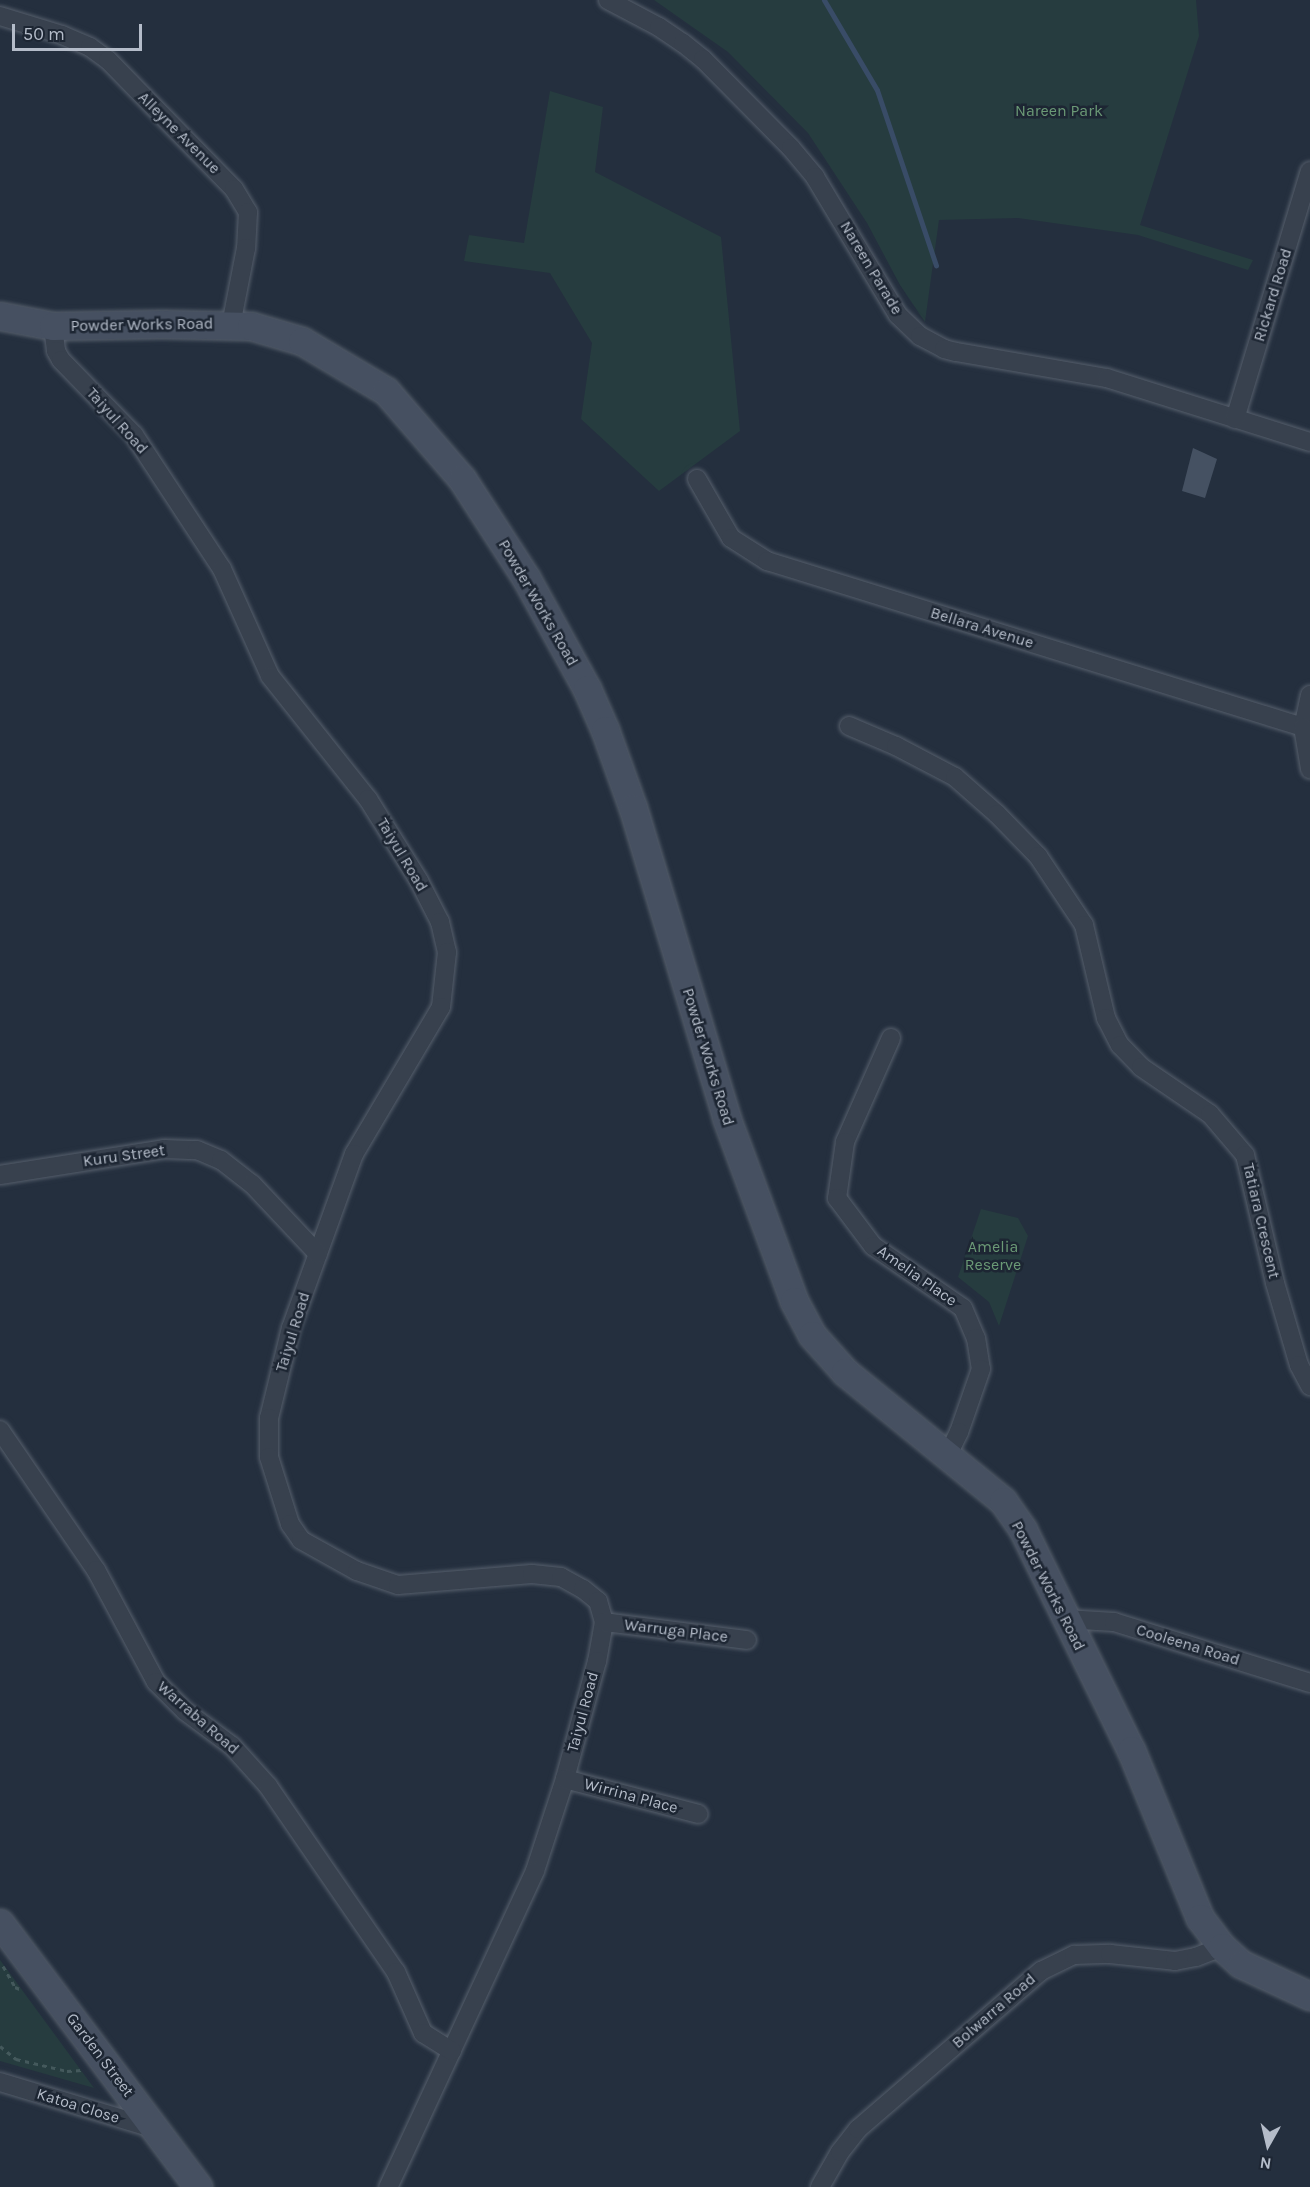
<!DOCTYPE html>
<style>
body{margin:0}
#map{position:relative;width:1310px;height:2187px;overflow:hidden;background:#242f3e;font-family:Karla,sans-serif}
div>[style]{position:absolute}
.green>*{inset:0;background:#263c3f}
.stream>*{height:5px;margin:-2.5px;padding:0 2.5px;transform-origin:2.5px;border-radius:2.5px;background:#394c67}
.building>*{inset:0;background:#455162}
.path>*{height:3px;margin-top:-1.5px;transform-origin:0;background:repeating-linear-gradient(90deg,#44595c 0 4.5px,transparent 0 9px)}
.roads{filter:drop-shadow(0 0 2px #565f6c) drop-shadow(0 0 2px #565f6c)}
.street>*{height:18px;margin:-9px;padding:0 9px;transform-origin:9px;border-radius:9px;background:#38414e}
.secondary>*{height:27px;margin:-13.5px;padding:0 13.5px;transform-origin:13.5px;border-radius:13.5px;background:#465061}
span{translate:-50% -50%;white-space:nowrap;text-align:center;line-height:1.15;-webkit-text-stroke:5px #1d2633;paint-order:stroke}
.park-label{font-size:16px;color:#6b9a76}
.street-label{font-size:16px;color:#b4bcc9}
.north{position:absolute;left:1238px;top:2115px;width:60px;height:60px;-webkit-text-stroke:4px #1d2633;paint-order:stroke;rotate:188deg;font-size:16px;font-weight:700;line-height:24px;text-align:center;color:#b4bcc9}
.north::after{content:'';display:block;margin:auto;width:21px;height:27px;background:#b4bcc9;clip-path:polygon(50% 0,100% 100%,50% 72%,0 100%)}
.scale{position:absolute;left:12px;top:24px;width:130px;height:27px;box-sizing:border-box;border:3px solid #b4bcc9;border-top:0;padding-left:8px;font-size:18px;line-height:21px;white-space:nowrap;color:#b4bcc9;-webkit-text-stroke:4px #1d2633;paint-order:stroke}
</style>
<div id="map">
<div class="green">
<div style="clip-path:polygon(654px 0,1196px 0,1199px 36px,1140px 225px,1253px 260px,1248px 270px,1138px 235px,1018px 218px,939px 220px,925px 322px,900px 285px,867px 223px,808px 133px,728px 52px)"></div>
<div style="clip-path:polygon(550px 91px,603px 107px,595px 172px,721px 237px,740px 431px,659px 491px,581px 419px,592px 343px,550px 273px,464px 261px,469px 235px,524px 243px)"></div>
<div style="clip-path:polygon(981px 1209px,1018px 1218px,1028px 1236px,999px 1326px,989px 1302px,958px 1277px)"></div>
<div style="clip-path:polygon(0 1960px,94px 2088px,0 2061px)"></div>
</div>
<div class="stream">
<div style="left:824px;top:0;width:104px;rotate:59.5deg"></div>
<div style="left:877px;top:90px;width:185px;rotate:71.4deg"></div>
</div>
<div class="building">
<div style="clip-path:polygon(1193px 448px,1217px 459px,1205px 498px,1182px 491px)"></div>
</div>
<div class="path">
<div style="left:3px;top:1966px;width:24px;rotate:60deg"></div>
<div style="left:15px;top:1987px;width:8px;rotate:23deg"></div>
<div style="left:0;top:2046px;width:21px;rotate:39deg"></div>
<div style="left:16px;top:2059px;width:52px;rotate:13.2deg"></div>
<div style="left:67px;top:2071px;width:15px;rotate:-4deg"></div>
</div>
<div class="roads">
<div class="street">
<div style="left:608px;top:0;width:58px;rotate:27.9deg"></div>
<div style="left:659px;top:27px;width:29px;rotate:34deg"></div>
<div style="left:683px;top:43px;width:26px;rotate:39deg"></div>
<div style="left:703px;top:59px;width:125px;rotate:45.3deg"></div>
<div style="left:791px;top:148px;width:38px;rotate:50deg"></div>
<div style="left:815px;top:177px;width:161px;rotate:59deg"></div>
<div style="left:898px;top:315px;width:30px;rotate:44deg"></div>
<div style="left:920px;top:336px;width:27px;rotate:28deg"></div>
<div style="left:944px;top:349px;width:12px;rotate:14deg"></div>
<div style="left:956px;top:352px;width:153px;rotate:9.8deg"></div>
<div style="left:1107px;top:378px;width:213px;rotate:17.5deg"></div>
<div style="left:0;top:16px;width:65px;rotate:17deg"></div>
<div style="left:62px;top:35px;width:30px;rotate:23deg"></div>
<div style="left:90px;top:47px;width:22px;rotate:36deg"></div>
<div style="left:108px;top:60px;width:180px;rotate:45.7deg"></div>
<div style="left:234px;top:189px;width:27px;rotate:59deg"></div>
<div style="left:248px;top:212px;width:36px;rotate:93deg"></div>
<div style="left:246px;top:248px;width:78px;rotate:101deg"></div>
<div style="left:53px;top:326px;width:25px;rotate:83deg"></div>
<div style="left:56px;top:351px;width:10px;rotate:61deg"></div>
<div style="left:61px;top:360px;width:105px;rotate:45.8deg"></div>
<div style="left:134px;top:435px;width:160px;rotate:56.7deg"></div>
<div style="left:222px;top:569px;width:117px;rotate:65.8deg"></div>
<div style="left:270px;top:676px;width:157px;rotate:51.5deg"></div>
<div style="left:368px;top:799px;width:97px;rotate:58.1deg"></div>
<div style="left:419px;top:881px;width:46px;rotate:62.9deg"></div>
<div style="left:440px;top:922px;width:31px;rotate:77deg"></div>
<div style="left:447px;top:952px;width:55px;rotate:96.2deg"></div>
<div style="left:441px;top:1007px;width:171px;rotate:120.6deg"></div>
<div style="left:354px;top:1154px;width:185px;rotate:109.9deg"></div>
<div style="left:291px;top:1328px;width:93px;rotate:103.7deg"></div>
<div style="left:269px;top:1418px;width:39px;rotate:90deg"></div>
<div style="left:269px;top:1457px;width:70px;rotate:72.6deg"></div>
<div style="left:290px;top:1524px;width:19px;rotate:55deg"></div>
<div style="left:301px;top:1540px;width:64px;rotate:29deg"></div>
<div style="left:357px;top:1571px;width:43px;rotate:18.9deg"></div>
<div style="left:398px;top:1585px;width:134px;rotate:-4.7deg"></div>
<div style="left:532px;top:1574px;width:29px;rotate:6deg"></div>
<div style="left:561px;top:1577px;width:25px;rotate:29deg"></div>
<div style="left:583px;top:1589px;width:19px;rotate:39deg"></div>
<div style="left:598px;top:1601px;width:22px;rotate:74deg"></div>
<div style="left:604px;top:1622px;width:40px;rotate:100deg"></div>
<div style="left:597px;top:1661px;width:122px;rotate:105.2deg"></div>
<div style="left:565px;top:1779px;width:97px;rotate:108.1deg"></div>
<div style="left:535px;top:1871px;width:349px;rotate:114.9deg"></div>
<div style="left:1235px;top:419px;width:259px;rotate:-73.2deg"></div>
<div style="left:697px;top:479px;width:68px;rotate:60deg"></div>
<div style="left:731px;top:538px;width:43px;rotate:32.6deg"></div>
<div style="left:767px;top:561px;width:561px;rotate:17.21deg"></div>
<div style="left:1310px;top:695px;width:33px;rotate:102deg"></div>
<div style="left:1303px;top:727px;width:43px;rotate:80.5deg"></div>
<div style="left:849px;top:726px;width:51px;rotate:23.1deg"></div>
<div style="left:896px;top:746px;width:67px;rotate:27.7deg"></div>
<div style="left:955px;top:777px;width:56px;rotate:41.4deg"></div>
<div style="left:997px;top:814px;width:59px;rotate:45.7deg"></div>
<div style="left:1038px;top:856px;width:83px;rotate:56.3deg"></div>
<div style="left:1084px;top:925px;width:96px;rotate:76.7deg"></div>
<div style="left:1106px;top:1018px;width:30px;rotate:63deg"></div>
<div style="left:1120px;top:1045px;width:30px;rotate:46deg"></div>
<div style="left:1141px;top:1067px;width:83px;rotate:34.3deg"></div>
<div style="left:1210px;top:1114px;width:54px;rotate:49.5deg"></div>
<div style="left:1245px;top:1155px;width:131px;rotate:76.8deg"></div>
<div style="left:1275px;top:1283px;width:85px;rotate:73.7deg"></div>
<div style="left:1299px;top:1365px;width:24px;rotate:62deg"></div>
<div style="left:891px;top:1038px;width:114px;rotate:113.9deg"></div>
<div style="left:845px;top:1142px;width:57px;rotate:98.1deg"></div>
<div style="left:837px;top:1198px;width:60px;rotate:53.1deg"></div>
<div style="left:873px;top:1246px;width:109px;rotate:34.6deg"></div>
<div style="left:963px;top:1308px;width:33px;rotate:67deg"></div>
<div style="left:976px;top:1338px;width:31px;rotate:81deg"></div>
<div style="left:981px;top:1369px;width:67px;rotate:109.2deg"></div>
<div style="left:959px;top:1432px;width:25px;rotate:116deg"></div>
<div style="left:0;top:1175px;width:166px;rotate:-9deg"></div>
<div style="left:164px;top:1149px;width:33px;rotate:2deg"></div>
<div style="left:197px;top:1150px;width:26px;rotate:23deg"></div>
<div style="left:221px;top:1160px;width:39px;rotate:38deg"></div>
<div style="left:252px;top:1184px;width:96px;rotate:46.7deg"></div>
<div style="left:0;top:1430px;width:170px;rotate:55.6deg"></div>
<div style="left:96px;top:1570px;width:127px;rotate:61.8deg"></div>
<div style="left:156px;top:1682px;width:41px;rotate:45deg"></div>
<div style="left:185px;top:1711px;width:59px;rotate:36.7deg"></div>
<div style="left:232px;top:1746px;width:54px;rotate:48deg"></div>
<div style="left:268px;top:1786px;width:226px;rotate:55.5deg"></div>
<div style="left:396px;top:1972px;width:67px;rotate:66.1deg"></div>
<div style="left:423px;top:2033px;width:34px;rotate:32deg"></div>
<div style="left:1065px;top:1619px;width:49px;rotate:3.5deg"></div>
<div style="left:1114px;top:1622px;width:205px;rotate:17.3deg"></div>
<div style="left:604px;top:1622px;width:144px;rotate:7.2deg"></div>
<div style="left:565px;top:1779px;width:138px;rotate:14.7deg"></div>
<div style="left:0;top:2082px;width:163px;rotate:16.8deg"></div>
<div style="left:820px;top:2187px;width:40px;rotate:-60.3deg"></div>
<div style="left:840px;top:2152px;width:29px;rotate:-52deg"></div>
<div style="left:858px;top:2129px;width:242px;rotate:-40.8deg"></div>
<div style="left:1041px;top:1971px;width:37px;rotate:-26deg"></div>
<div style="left:1074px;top:1955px;width:36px;rotate:-2deg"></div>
<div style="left:1110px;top:1954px;width:65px;rotate:6.1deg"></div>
<div style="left:1175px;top:1961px;width:21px;rotate:-11deg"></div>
<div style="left:1196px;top:1957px;width:28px;rotate:-21deg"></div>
</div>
<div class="secondary">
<div style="left:0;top:316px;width:54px;rotate:10.7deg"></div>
<div style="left:53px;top:326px;width:109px;rotate:-1.1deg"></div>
<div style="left:162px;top:324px;width:89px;rotate:1.3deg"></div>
<div style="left:251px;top:326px;width:53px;rotate:16.4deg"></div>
<div style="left:302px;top:341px;width:98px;rotate:30.8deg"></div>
<div style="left:386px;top:391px;width:116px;rotate:49.2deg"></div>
<div style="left:462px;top:479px;width:118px;rotate:57.1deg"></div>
<div style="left:526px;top:578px;width:127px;rotate:61.2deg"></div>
<div style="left:587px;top:689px;width:45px;rotate:66.3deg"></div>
<div style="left:605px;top:730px;width:83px;rotate:70.3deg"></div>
<div style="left:633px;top:808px;width:323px;rotate:73.2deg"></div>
<div style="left:726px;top:1117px;width:196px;rotate:69.7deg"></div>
<div style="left:794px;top:1301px;width:38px;rotate:62deg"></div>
<div style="left:812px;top:1335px;width:50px;rotate:48.3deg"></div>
<div style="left:845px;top:1372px;width:204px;rotate:39.2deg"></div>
<div style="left:1003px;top:1501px;width:35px;rotate:55deg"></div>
<div style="left:1023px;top:1530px;width:245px;rotate:63.9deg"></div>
<div style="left:1131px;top:1750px;width:182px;rotate:67.7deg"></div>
<div style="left:1200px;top:1918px;width:36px;rotate:53deg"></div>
<div style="left:1222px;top:1947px;width:25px;rotate:42deg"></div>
<div style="left:1241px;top:1964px;width:76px;rotate:24.9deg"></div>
<div style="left:0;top:1923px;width:330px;rotate:53.1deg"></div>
</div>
</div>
<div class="park-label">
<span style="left:1059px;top:111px">Nareen Park</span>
<span style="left:993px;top:1256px">Amelia<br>Reserve</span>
</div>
<div class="street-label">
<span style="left:179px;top:133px;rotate:45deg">Alleyne Avenue</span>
<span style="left:871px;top:268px;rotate:59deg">Nareen Parade</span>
<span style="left:1273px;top:295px;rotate:-73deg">Rickard Road</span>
<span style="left:142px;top:325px;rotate:-1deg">Powder Works Road</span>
<span style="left:117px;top:421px;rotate:48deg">Taiyul Road</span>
<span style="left:538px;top:603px;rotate:60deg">Powder Works Road</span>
<span style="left:982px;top:628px;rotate:17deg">Bellara Avenue</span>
<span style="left:402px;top:855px;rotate:59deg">Taiyul Road</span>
<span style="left:708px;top:1057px;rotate:73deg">Powder Works Road</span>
<span style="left:124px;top:1156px;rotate:-8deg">Kuru Street</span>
<span style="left:1261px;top:1221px;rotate:77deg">Tatiara Crescent</span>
<span style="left:917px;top:1276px;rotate:35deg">Amelia Place</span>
<span style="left:293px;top:1332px;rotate:-73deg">Taiyul Road</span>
<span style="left:1048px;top:1586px;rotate:63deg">Powder Works Road</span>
<span style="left:676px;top:1631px;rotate:7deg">Warruga Place</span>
<span style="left:1188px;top:1645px;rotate:17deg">Cooleena Road</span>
<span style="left:583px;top:1712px;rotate:-75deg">Taiyul Road</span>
<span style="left:198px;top:1718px;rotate:41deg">Warraba Road</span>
<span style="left:631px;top:1796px;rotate:15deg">Wirrina Place</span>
<span style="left:994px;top:2011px;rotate:-41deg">Bolwarra Road</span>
<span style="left:100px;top:2055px;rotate:53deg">Garden Street</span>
<span style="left:78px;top:2106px;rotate:17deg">Katoa Close</span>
</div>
<div class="north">N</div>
<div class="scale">50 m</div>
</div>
